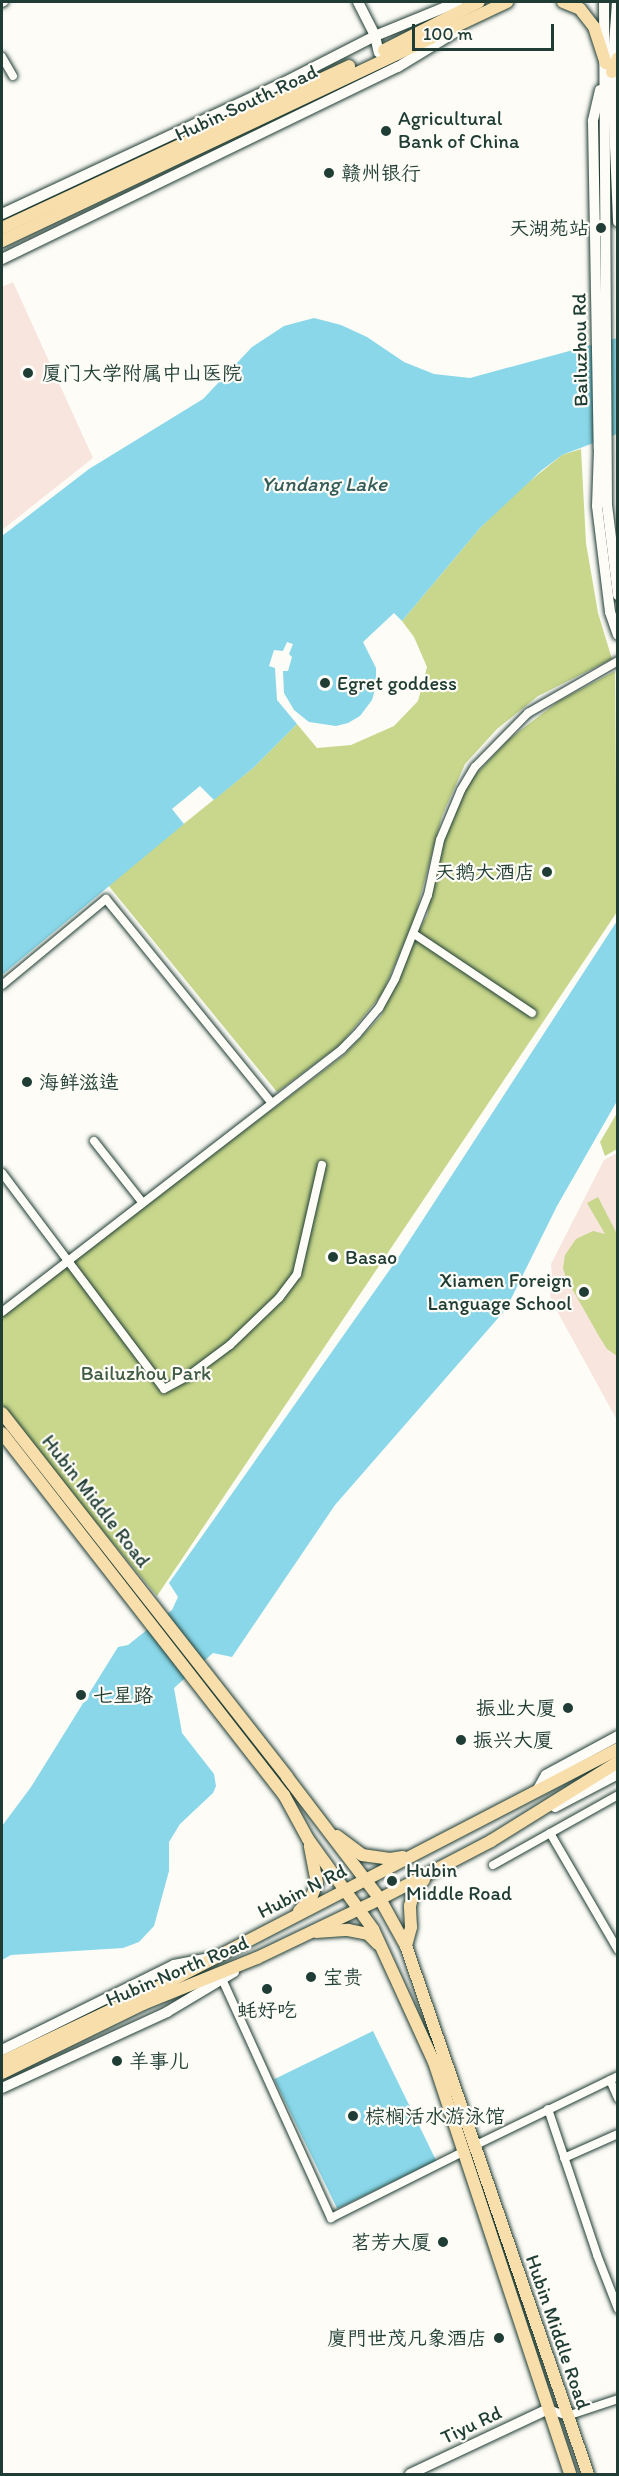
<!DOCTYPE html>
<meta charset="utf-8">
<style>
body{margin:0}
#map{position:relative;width:619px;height:2476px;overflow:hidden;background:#fdfcf7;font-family:Itim,"LXGW WenKai TC",sans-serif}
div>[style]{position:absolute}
.built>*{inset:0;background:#f7e5de}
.green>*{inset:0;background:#c8d78b}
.water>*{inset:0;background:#89d7e8;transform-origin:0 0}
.roads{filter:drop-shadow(0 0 2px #1f3d34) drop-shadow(0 0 2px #1f3d34)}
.street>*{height:8px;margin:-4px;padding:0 4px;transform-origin:4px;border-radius:4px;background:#fdfcf7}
.secondary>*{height:10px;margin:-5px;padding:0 5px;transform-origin:5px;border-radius:5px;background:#fdfcf7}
.primary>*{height:12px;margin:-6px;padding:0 6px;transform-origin:6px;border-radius:6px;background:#f8deab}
.dots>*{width:16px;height:16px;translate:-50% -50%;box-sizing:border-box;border:3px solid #fdfcf7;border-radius:50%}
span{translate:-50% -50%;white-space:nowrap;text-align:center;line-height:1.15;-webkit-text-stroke:4.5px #fdfcf7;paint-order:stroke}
.street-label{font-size:20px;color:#1f3d34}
.poi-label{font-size:20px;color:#1f3d34}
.left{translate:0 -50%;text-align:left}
.right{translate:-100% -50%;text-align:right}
.park-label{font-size:20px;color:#415c45}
.water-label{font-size:21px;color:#345c58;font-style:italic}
.frame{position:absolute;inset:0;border:3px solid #1f3d34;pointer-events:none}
.scale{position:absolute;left:412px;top:24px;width:142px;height:27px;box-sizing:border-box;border:3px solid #1f3d34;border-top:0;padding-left:8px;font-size:18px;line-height:21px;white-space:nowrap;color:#1f3d34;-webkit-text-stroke:4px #fdfcf7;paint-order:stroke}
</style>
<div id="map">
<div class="built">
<div style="clip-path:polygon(13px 282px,93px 458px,2px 530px,2px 287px)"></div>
<div style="clip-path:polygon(617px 1153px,617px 1420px,551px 1300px,549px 1284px,552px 1275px,551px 1264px,604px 1160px)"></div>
</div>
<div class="green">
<div style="clip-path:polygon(581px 449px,586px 543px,598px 613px,612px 659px,538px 696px,497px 729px,465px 764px,442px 816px,414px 920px,382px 994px,340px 1045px,277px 1092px,108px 885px,253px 768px,297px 724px,317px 748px,351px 745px,394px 726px,418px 701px,427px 667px,414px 637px,402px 621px,480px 528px,513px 495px,562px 455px)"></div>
<div style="clip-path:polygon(615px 671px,617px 912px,157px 1596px,2px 1410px,2px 1314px,343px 1056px,381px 1016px,410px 945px,427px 916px,440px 840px,461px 790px,509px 739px,559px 701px)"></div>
<div style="clip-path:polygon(617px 1113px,617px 1149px,605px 1156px,600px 1142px)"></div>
<div style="clip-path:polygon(598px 1197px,617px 1234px,617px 1356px,607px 1349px,600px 1338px,566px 1278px,563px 1268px,565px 1255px,576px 1239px,593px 1231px,605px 1234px,587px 1203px)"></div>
</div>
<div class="water">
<div style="clip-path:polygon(314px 318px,341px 325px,367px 337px,404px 362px,434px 374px,470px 378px,617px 338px,617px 434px,562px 455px,542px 470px,480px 528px,402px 621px,394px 613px,363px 642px,376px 668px,376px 686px,372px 700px,360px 716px,348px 723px,336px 726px,309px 722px,294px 710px,284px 693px,283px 671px,288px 671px,292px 657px,289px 654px,293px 644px,287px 642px,283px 651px,274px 650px,269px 666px,275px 668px,277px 700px,297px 724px,253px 768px,214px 800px,200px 786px,172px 809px,184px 824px,2px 975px,2px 536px,89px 469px,203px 399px,252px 347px,284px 326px)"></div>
<div style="clip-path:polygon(617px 921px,617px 1101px,557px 1206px,506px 1309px,335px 1505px,232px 1657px,213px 1653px,174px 1688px,182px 1733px,214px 1774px,216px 1786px,213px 1793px,180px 1824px,169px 1842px,169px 1871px,154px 1926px,139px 1942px,123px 1948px,11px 1955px,2px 1960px,2px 1826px,31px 1787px,118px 1647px,128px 1645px,172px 1610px,178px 1597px,169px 1583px,398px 1258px)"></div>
<div style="left:373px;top:2031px;width:144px;height:110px;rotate:64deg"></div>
</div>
<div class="roads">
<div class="street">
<div style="left:2px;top:3px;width:2px;rotate:-27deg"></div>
<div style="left:2px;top:57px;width:22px;rotate:60deg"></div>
<div style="left:414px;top:934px;width:142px;rotate:33.8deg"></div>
<div style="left:2px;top:985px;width:135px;rotate:-39.6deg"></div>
<div style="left:106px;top:899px;width:262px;rotate:50.9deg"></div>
<div style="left:94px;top:1141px;width:78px;rotate:51.8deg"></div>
<div style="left:2px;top:1173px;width:270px;rotate:53.1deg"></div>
<div style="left:164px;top:1389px;width:26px;rotate:-28deg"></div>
<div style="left:187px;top:1377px;width:54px;rotate:-36.7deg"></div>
<div style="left:230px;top:1345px;width:68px;rotate:-43.8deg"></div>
<div style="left:279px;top:1298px;width:30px;rotate:-53deg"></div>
<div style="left:297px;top:1274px;width:112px;rotate:-77.1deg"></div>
<div style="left:2px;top:1312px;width:430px;rotate:-37.7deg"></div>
<div style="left:342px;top:1049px;width:21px;rotate:-45deg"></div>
<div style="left:357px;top:1034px;width:34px;rotate:-50deg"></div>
<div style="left:379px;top:1008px;width:33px;rotate:-61deg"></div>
<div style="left:395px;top:979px;width:90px;rotate:-68.6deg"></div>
<div style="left:428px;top:895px;width:56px;rotate:-77.7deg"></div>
<div style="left:440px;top:840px;width:54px;rotate:-67.2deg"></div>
<div style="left:461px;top:790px;width:27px;rotate:-59deg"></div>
<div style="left:475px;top:767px;width:76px;rotate:-45.5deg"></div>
<div style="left:528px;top:713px;width:104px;rotate:-30deg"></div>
<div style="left:550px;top:1833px;width:135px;rotate:59.8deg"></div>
<div style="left:493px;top:1865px;width:143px;rotate:-29.2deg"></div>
<div style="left:222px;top:1979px;width:263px;rotate:65.5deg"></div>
<div style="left:331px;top:2218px;width:148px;rotate:-26.6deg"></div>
<div style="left:610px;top:2080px;width:20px;rotate:66deg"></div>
<div style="left:548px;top:2109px;width:154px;rotate:71.4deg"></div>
<div style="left:597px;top:2255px;width:58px;rotate:68.7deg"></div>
<div style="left:474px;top:2146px;width:160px;rotate:-25.9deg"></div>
<div style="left:564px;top:2158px;width:59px;rotate:-24deg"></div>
<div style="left:548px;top:2409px;width:20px;rotate:20deg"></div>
<div style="left:567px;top:2416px;width:54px;rotate:-18.4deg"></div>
</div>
<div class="secondary">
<div style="left:358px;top:2px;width:38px;rotate:63deg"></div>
<div style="left:375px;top:36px;width:17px;rotate:77deg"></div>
<div style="left:604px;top:2px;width:503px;rotate:89.66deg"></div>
<div style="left:607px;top:505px;width:91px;rotate:83deg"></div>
<div style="left:617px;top:2px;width:70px;rotate:94.1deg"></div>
<div style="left:612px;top:72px;width:150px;rotate:87.7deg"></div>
<div style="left:600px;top:90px;width:32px;rotate:103deg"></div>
<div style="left:593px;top:121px;width:328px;rotate:89deg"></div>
<div style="left:599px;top:449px;width:57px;rotate:92deg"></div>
<div style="left:597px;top:506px;width:107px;rotate:83deg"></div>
<div style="left:610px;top:612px;width:24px;rotate:71deg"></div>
<div style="left:2px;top:214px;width:312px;rotate:-25deg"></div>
<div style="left:285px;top:82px;width:101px;rotate:-27.1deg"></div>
<div style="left:375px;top:36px;width:90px;rotate:-22.3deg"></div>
<div style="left:2px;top:259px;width:440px;rotate:-25.9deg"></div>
<div style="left:398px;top:67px;width:69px;rotate:-31.4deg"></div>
<div style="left:537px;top:1791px;width:18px;rotate:-61deg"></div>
<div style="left:546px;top:1775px;width:82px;rotate:-28.4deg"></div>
<div style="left:555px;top:1807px;width:71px;rotate:-27.6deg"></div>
<div style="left:2px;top:2050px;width:192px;rotate:-26.3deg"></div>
<div style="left:174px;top:1965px;width:38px;rotate:-11deg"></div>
<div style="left:2px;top:2088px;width:182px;rotate:-24.7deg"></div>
<div style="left:167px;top:2012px;width:78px;rotate:-30.8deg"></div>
<div style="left:410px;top:2474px;width:153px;rotate:-25.2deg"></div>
</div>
<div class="primary">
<div style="left:563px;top:2px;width:18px;rotate:22deg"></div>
<div style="left:580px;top:9px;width:23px;rotate:52deg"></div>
<div style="left:594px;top:27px;width:38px;rotate:72deg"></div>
<div style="left:384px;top:50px;width:106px;rotate:-26.8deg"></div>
<div style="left:612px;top:72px;width:15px;rotate:-67deg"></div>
<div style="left:2px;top:228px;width:383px;rotate:-25deg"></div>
<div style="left:2px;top:241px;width:559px;rotate:-25.33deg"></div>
<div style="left:2px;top:1413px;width:462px;rotate:51.9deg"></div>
<div style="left:287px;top:1777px;width:153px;rotate:52.7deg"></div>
<div style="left:380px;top:1899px;width:54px;rotate:61deg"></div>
<div style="left:406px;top:1946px;width:558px;rotate:70.98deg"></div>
<div style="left:2px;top:1433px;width:459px;rotate:52.1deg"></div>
<div style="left:284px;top:1795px;width:50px;rotate:61.4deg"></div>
<div style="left:308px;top:1839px;width:111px;rotate:54.2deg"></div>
<div style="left:373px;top:1929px;width:146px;rotate:65.4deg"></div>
<div style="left:434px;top:2062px;width:434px;rotate:71.7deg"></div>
<div style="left:337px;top:1836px;width:31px;rotate:37deg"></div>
<div style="left:362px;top:1855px;width:28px;rotate:8deg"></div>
<div style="left:390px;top:1859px;width:13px;rotate:-9deg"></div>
<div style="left:299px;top:1911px;width:18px;rotate:-47deg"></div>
<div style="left:311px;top:1898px;width:16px;rotate:-68deg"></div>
<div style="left:317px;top:1883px;width:38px;rotate:-101deg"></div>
<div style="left:316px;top:1932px;width:32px;rotate:-4deg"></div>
<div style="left:348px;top:1930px;width:20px;rotate:11deg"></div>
<div style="left:368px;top:1934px;width:14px;rotate:45deg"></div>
<div style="left:406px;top:1946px;width:20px;rotate:-75deg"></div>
<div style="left:411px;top:1927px;width:21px;rotate:-93deg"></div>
<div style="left:410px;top:1906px;width:16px;rotate:-76deg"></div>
<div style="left:414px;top:1890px;width:14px;rotate:-45deg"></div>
<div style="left:2px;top:2062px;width:167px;rotate:-25.5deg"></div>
<div style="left:153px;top:1990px;width:524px;rotate:-27.4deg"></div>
<div style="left:2px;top:2073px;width:157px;rotate:-26.1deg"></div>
<div style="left:143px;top:2004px;width:123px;rotate:-22deg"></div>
<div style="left:257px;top:1958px;width:136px;rotate:-25.6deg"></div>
<div style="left:380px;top:1899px;width:125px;rotate:-27.6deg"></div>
<div style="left:491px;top:1841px;width:150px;rotate:-31.9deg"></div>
</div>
</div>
<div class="dots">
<div style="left:386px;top:131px;background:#1f3d34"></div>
<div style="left:329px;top:173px;background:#1f3d34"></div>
<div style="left:601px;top:228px;background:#1f3d34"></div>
<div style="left:28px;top:373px;background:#1f3d34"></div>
<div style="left:325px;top:683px;background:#1f3d34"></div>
<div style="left:547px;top:872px;background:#1f3d34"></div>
<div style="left:27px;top:1082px;background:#1f3d34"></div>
<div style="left:333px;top:1257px;background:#1f3d34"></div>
<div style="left:584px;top:1292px;background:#1f3d34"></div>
<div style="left:81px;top:1695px;background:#1f3d34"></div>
<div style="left:568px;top:1708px;background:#1f3d34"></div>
<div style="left:461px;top:1740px;background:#1f3d34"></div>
<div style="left:392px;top:1881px;background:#1f3d34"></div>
<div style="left:311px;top:1977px;background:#1f3d34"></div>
<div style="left:267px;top:1989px;background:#1f3d34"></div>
<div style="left:117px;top:2061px;background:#1f3d34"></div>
<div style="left:353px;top:2116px;background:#1f3d34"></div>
<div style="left:443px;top:2242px;background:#1f3d34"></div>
<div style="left:499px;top:2338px;background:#1f3d34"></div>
</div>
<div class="street-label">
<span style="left:246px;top:103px;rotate:-25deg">Hubin South Road</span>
<span style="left:580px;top:350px;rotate:-91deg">Bailuzhou Rd</span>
<span style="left:96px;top:1501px;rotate:52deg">Hubin Middle Road</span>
<span style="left:302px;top:1891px;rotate:-27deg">Hubin N Rd</span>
<span style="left:177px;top:1971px;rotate:-23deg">Hubin North Road</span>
<span style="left:558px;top:2332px;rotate:71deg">Hubin Middle Road</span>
<span style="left:471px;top:2425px;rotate:-25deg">Tiyu Rd</span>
</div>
<div class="poi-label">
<span class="left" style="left:398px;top:130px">Agricultural<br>Bank of China</span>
<span class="left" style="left:341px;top:173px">赣州银行</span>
<span class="right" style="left:589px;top:228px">天湖苑站</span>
<span class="left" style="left:42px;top:373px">厦门大学附属中山医院</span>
<span class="left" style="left:337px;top:683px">Egret goddess</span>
<span class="right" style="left:535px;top:872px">天鹅大酒店</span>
<span class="left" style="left:39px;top:1082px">海鲜滋造</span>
<span class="left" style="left:345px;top:1257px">Basao</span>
<span class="right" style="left:572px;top:1292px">Xiamen Foreign<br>Language School</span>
<span class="left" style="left:93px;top:1695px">七星路</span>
<span class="right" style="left:556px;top:1708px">振业大厦</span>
<span class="left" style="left:473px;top:1740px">振兴大厦</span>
<span class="left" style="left:406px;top:1882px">Hubin<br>Middle Road</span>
<span class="left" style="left:323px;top:1977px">宝贵</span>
<span style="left:267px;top:2010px">蚝好吃</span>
<span class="left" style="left:129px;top:2061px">羊事儿</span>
<span class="left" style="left:365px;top:2116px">棕榈活水游泳馆</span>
<span class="right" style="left:431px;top:2242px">茗芳大厦</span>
<span class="right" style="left:487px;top:2338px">廈門世茂凡象酒店</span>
</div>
<div class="park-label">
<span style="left:146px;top:1373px">Bailuzhou Park</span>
</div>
<div class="water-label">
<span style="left:324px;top:484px">Yundang Lake</span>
</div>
<div class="frame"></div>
<div class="scale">100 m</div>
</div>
